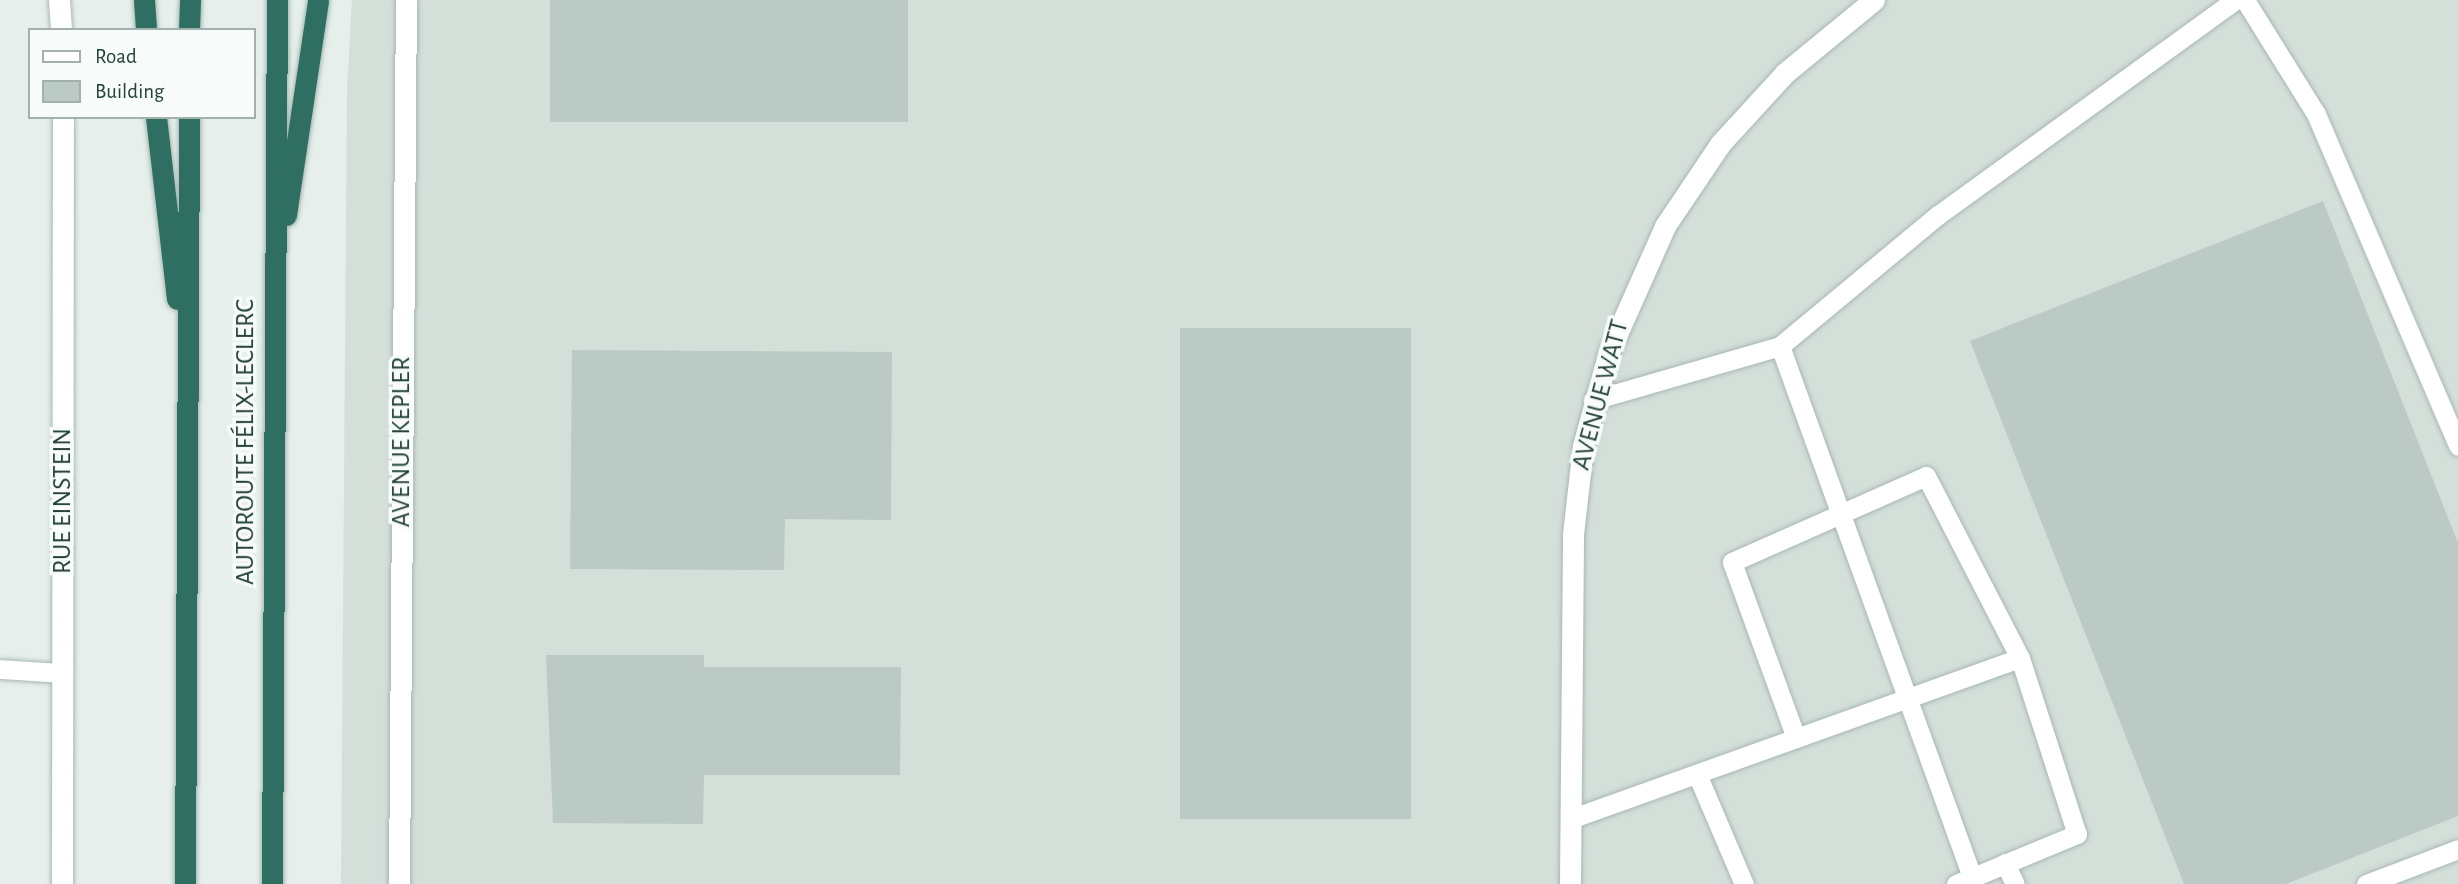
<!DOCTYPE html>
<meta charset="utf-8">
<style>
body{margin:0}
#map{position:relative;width:2458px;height:884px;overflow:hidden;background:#e6efeb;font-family:"Alegreya Sans",sans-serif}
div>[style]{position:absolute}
.built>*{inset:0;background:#d4dfda}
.building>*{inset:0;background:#bbcac4;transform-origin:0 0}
.roads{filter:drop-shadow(0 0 2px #a8b8b2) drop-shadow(0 0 2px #a8b8b2)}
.service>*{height:19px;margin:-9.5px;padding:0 9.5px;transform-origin:9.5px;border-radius:9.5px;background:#fff}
.minor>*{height:21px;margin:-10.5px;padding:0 10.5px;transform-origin:10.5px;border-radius:10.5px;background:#fff}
.tertiary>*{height:21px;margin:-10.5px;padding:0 10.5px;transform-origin:10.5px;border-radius:10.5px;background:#fff}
.motorway>*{height:21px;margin:-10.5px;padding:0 10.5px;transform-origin:10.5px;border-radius:10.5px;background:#2f6f62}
span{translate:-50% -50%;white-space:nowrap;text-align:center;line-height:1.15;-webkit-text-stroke:7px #f7fbf9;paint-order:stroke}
.street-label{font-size:26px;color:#24423a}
.legend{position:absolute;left:28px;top:28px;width:228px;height:91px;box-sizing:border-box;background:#f7fbf9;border:2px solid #a3b1ad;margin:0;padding:9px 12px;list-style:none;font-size:21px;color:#24423a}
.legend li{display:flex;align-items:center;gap:14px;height:35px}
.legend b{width:35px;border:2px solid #a3b1ad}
</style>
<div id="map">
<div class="built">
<div style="clip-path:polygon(352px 0,2458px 0,2458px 884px,341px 884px,347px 90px)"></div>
</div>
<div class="building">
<div style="left:550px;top:0;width:358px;height:122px"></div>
<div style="clip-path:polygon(2323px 201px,2458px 543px,2458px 816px,2286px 884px,2184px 884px,1970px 341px)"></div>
<div style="left:1180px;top:328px;width:231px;height:491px"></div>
<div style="clip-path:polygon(572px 350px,892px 352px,891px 520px,785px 519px,784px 570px,570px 569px)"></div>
<div style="clip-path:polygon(546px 655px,704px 655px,704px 667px,901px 667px,900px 775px,704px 775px,703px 824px,553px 823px)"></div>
</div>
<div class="roads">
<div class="service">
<div style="left:2245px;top:0;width:134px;rotate:58.1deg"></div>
<div style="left:2316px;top:114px;width:361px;rotate:66.8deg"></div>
<div style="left:1780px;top:346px;width:205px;rotate:-39.7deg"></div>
<div style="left:1938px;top:215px;width:367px;rotate:-35.9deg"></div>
<div style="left:1593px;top:400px;width:195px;rotate:-16.1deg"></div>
<div style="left:1780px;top:346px;width:565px;rotate:70.12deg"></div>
<div style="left:0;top:669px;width:62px;rotate:3.7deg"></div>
<div style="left:1796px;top:738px;width:187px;rotate:-110deg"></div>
<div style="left:1732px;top:562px;width:212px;rotate:-23.9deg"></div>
<div style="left:1926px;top:476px;width:205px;rotate:62.7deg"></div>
<div style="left:1697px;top:774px;width:120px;rotate:66.9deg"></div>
<div style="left:1570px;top:819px;width:478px;rotate:-19.7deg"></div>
<div style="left:2020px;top:658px;width:185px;rotate:72.1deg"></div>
<div style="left:2077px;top:834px;width:131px;rotate:157.5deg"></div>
<div style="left:2005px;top:863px;width:23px;rotate:65deg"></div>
<div style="left:2366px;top:884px;width:98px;rotate:-20.8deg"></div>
</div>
<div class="minor">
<div style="left:59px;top:0;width:30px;rotate:86deg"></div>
<div style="left:62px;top:884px;width:767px;rotate:-89.93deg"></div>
<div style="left:399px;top:884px;width:884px;rotate:-89.55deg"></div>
</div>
<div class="tertiary">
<div style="left:1570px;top:884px;width:350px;rotate:-89.5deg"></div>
<div style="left:1573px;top:534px;width:89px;rotate:-83.5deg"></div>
<div style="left:1583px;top:446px;width:98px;rotate:-74.5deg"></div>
<div style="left:1609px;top:352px;width:138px;rotate:-66deg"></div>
<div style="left:1665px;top:226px;width:99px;rotate:-56.1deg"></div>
<div style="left:1720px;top:144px;width:96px;rotate:-47.5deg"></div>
<div style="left:1785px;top:73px;width:115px;rotate:-39.4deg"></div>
</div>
<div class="motorway">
<div style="left:144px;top:0;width:30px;rotate:86deg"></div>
<div style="left:189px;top:30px;width:30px;rotate:-88deg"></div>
<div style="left:156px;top:117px;width:183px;rotate:83.4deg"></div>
<div style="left:286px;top:215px;width:217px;rotate:-81.5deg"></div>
<div style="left:185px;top:884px;width:767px;rotate:-89.7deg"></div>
<div style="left:272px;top:884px;width:884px;rotate:-89.68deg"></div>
</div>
</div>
<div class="street-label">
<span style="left:1601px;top:395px;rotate:-75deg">AVENUE WATT</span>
<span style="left:246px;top:442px;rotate:-90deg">AUTOROUTE FÉLIX-LECLERC</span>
<span style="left:402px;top:442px;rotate:-90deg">AVENUE KEPLER</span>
<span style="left:63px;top:501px;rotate:-90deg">RUE EINSTEIN</span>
</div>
<ul class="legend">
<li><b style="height:9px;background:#fff"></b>Road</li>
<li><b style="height:19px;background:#bbcac4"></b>Building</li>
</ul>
</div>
